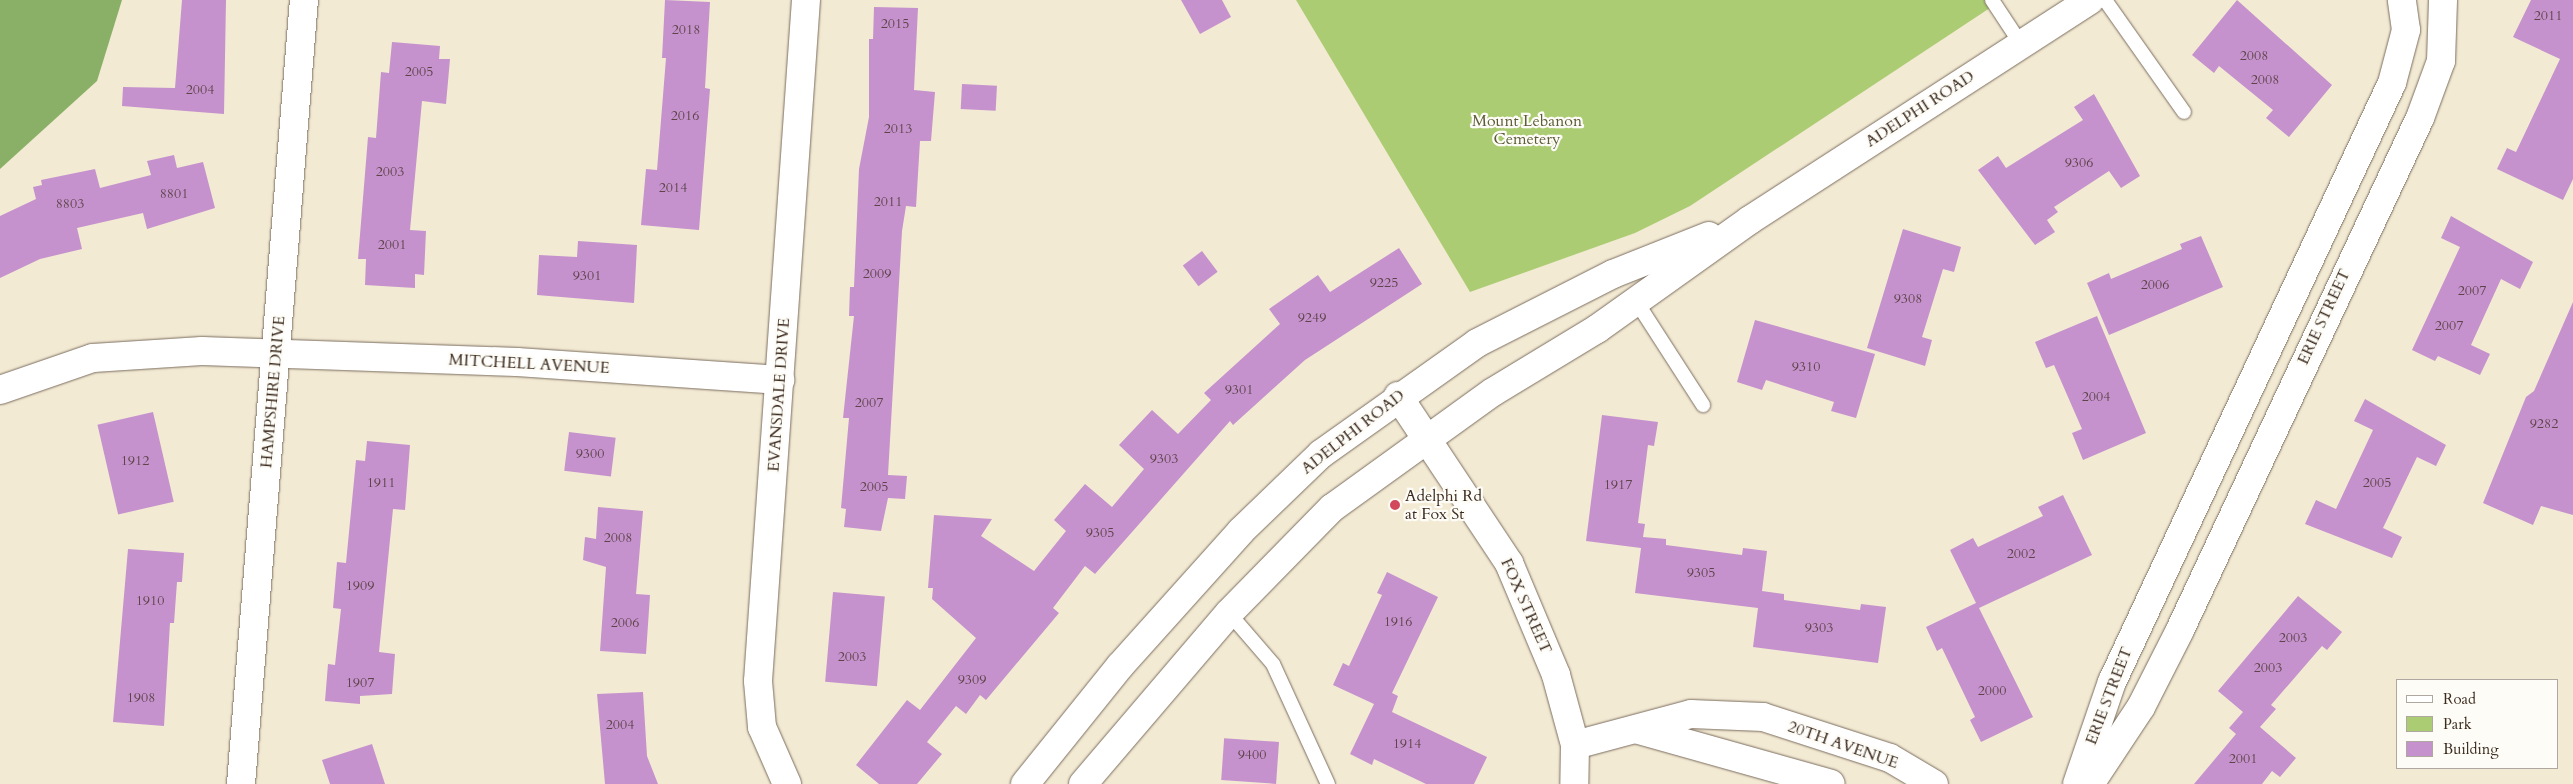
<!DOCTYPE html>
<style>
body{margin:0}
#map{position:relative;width:2573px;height:784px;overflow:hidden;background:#f3ead4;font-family:Cardo,serif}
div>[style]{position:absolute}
.green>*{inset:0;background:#accc74}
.forest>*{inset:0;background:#89b066}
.building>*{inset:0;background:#c592cd;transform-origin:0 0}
.roads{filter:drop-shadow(0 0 1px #7b6d5e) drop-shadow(0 0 1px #7b6d5e)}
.service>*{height:14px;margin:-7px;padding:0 7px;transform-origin:7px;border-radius:7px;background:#fff}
.minor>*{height:28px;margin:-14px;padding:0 14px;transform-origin:14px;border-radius:14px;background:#fff}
.secondary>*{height:28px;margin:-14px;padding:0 14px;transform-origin:14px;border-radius:14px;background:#fff}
.dots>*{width:14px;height:14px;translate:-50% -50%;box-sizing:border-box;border:2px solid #fdfcf7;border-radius:50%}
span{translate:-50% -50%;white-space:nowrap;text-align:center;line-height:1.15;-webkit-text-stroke:4.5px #fdfcf7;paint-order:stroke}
.number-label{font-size:14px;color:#5e444a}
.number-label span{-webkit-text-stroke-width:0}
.street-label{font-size:16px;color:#3b2a1e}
.park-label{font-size:16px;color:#5d5b38}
.poi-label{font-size:16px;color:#3b2a1e}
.left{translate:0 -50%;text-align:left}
.legend{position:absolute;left:2396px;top:679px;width:162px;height:90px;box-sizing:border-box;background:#fdfcf7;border:1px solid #afa8a0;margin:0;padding:6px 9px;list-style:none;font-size:15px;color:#3b2a1e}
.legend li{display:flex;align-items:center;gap:10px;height:25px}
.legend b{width:25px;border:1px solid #afa8a0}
</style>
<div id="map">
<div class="green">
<div style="clip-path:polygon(1296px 0,2002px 0,1690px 206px,1635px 233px,1470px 292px)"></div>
</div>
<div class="forest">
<div style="clip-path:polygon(0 0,122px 0,97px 81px,0 169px)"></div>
</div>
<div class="building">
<div style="clip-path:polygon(182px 0,226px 0,224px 114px,122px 106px,123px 87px,175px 88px)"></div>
<div style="clip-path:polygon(665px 0,710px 2px,705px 88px,710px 89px,699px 230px,641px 225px,646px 169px,657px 170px,666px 58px,662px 58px)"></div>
<div style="clip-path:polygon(1181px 0,1222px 0,1231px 17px,1200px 34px)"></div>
<div style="clip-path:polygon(2237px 0,2332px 85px,2289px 137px,2266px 118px,2273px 110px,2219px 66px,2214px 73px,2192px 55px)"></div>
<div style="clip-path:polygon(2531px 0,2573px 0,2573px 179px,2563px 200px,2497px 169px,2507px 148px,2516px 152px,2560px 59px,2513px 37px)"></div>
<div style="clip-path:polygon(874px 7px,918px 8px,914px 90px,935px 92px,931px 141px,920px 141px,916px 207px,906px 206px,902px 231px,888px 475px,907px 476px,905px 499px,888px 498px,881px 531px,844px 527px,846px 509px,841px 508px,849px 418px,843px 418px,854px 316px,849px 316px,850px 287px,854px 287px,859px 169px,869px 117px,869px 39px,873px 39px)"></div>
<div style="clip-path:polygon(392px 42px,440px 46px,439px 59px,450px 59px,446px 104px,422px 101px,410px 230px,426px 231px,424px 275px,415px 274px,415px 288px,365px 285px,366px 259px,358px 259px,368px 137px,376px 138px,381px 72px,389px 73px)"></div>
<div style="left:962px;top:84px;width:35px;height:25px;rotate:3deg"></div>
<div style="clip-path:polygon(2094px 94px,2140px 176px,2121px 188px,2109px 171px,2054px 207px,2058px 212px,2047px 220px,2055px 232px,2035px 245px,1978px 170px,1998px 156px,2006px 168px,2083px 120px,2074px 107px)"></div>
<div style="clip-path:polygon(174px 155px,177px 168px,203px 162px,215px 208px,147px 229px,143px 213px,77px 228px,82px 249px,40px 259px,0 278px,0 216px,36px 199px,33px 187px,42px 185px,41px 180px,95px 169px,100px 188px,151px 175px,147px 161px)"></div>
<div style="clip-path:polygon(2451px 216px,2533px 262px,2520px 289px,2501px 279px,2471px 345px,2490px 354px,2480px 375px,2438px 356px,2435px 361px,2412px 350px,2460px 247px,2441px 238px)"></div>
<div style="clip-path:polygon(1903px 229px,1961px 247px,1954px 272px,1943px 269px,1922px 337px,1932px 340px,1925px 366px,1867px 348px)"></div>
<div style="clip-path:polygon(2201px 236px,2223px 287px,2109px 335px,2087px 283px,2109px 273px,2111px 279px,2182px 249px,2180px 244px)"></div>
<div style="clip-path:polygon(578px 241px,637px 245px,634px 303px,537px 295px,539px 255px,577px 257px)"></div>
<div style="clip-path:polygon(1399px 248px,1422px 284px,1305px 360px,1233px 425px,1230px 421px,1095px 574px,1085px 566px,1053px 608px,1059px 613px,986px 700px,980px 695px,966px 714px,956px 706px,927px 742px,942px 754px,917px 784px,879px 784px,856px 765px,907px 700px,920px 710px,976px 638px,932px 599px,933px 588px,928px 588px,934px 515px,992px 519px,981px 536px,1034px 571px,1066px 531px,1054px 520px,1085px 484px,1112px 507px,1144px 469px,1119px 445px,1152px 410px,1178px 434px,1211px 400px,1204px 393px,1280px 324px,1269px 309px,1318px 275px,1330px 292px)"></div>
<div style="left:1202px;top:251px;width:26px;height:24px;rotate:53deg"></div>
<div style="clip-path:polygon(2573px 302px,2573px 515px,2541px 506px,2533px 525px,2483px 503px,2526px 397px,2534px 391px)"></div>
<div style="clip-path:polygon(2097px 316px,2146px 433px,2083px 460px,2072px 433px,2082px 429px,2054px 365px,2046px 368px,2035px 342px)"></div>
<div style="clip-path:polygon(1755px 320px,1875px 354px,1856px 418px,1831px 411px,1834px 402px,1766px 380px,1762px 390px,1737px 382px)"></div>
<div style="clip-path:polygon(2365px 399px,2446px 445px,2436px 466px,2417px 457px,2383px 528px,2402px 537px,2392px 558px,2305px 524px,2316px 500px,2336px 509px,2373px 430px,2354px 421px)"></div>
<div style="left:153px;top:412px;width:92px;height:57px;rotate:77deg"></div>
<div style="clip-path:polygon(1602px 415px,1658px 422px,1654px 446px,1648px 445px,1638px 523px,1645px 524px,1643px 537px,1666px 539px,1666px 545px,1742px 555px,1743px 548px,1767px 551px,1762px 591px,1784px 594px,1784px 600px,1860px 610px,1861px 604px,1886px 607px,1878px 663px,1753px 647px,1758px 608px,1635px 593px,1641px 548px,1586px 541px)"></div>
<div style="left:569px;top:432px;width:47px;height:39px;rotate:7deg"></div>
<div style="clip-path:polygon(367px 441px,410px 445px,405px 510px,393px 509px,379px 652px,395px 654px,392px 694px,360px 696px,360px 704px,325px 701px,328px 664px,335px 665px,341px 609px,333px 608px,337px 562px,346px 563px,356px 460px,365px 461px)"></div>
<div style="clip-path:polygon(2063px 495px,2092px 555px,1979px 608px,2033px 717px,1981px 742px,1970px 720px,1975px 717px,1942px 648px,1937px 651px,1926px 627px,1976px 603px,1950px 550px,1973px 538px,1978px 547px,2043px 516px,2038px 507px)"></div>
<div style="clip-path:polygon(598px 507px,643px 511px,636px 594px,650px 595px,646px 654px,600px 651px,606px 567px,583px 560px,585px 537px,596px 539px)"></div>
<div style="clip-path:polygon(128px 549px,184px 553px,182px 582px,177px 582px,174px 623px,170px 623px,164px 726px,113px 722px)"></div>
<div style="clip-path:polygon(1387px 572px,1438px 597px,1392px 693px,1398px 696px,1392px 712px,1487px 757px,1474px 784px,1426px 784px,1374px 759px,1372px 765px,1350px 754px,1374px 704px,1333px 685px,1343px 663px,1349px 666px,1382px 595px,1377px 593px)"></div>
<div style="left:833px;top:592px;width:52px;height:90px;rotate:5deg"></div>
<div style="clip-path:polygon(2298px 596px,2342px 632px,2327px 650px,2322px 646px,2271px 705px,2276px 709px,2260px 727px,2296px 758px,2280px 777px,2272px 771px,2262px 784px,2194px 784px,2236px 734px,2229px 728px,2243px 712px,2218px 691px)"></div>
<div style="clip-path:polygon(643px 692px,647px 756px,658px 784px,605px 784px,597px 694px)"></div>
<div style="left:1279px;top:742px;width:42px;height:55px;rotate:94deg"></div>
<div style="clip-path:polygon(372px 744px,385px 784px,330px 784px,322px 760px)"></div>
</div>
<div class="roads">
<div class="service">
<div style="left:1992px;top:0;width:53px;rotate:56.6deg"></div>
<div style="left:2105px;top:0;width:137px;rotate:54.8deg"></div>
<div style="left:1636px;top:301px;width:124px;rotate:57.2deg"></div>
<div style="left:1229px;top:613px;width:67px;rotate:49.2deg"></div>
<div style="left:1273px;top:664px;width:132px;rotate:65.4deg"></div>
</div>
<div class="minor">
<div style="left:0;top:390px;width:98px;rotate:-19deg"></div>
<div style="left:93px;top:358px;width:109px;rotate:-3.7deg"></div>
<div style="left:202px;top:351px;width:315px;rotate:2deg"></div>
<div style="left:517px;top:362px;width:264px;rotate:3.9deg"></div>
<div style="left:1398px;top:396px;width:201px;rotate:56.4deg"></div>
<div style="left:1509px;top:563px;width:121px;rotate:67.2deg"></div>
<div style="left:1556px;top:675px;width:73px;rotate:74.8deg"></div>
<div style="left:1575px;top:745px;width:39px;rotate:91deg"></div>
<div style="left:1639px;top:730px;width:199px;rotate:15.7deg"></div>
<div style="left:1575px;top:745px;width:120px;rotate:-15deg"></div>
<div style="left:1691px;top:714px;width:72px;rotate:2.4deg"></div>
<div style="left:1763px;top:717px;width:133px;rotate:17.9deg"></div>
<div style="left:1890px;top:758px;width:51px;rotate:30.6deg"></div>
<div style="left:241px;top:784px;width:787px;rotate:-85.41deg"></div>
<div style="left:787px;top:784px;width:62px;rotate:-113.7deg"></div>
<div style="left:762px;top:727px;width:46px;rotate:-95deg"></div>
<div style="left:758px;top:681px;width:683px;rotate:-85.97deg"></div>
<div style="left:2077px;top:784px;width:108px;rotate:-71.1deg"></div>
<div style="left:2112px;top:682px;width:661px;rotate:-64.95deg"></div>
<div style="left:2392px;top:83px;width:55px;rotate:-75.2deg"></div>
<div style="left:2406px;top:30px;width:30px;rotate:-98deg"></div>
<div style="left:2090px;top:784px;width:92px;rotate:-56.5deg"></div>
<div style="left:2141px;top:707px;width:86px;rotate:-63.1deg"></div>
<div style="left:2180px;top:630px;width:565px;rotate:-64.89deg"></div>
<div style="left:2420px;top:118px;width:61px;rotate:-69.8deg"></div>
<div style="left:2441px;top:61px;width:61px;rotate:-88.1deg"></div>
</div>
<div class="secondary">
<div style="left:1025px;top:784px;width:151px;rotate:-51.2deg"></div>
<div style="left:1120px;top:666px;width:181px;rotate:-48.1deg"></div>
<div style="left:1241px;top:531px;width:111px;rotate:-43.9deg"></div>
<div style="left:1321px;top:454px;width:191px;rotate:-35.4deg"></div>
<div style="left:1477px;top:343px;width:153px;rotate:-26.9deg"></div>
<div style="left:1613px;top:274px;width:103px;rotate:-21.6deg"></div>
<div style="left:1083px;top:784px;width:225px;rotate:-49.5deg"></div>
<div style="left:1229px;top:613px;width:147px;rotate:-45.6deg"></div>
<div style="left:1332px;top:508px;width:198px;rotate:-35.8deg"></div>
<div style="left:1493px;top:392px;width:122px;rotate:-31.2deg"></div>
<div style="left:1597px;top:329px;width:188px;rotate:-35.5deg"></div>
<div style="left:1750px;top:220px;width:405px;rotate:-32.9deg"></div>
</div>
</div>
<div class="dots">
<div style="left:1395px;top:505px;background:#d1495b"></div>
</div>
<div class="number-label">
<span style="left:2548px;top:16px">2011</span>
<span style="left:895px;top:24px">2015</span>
<span style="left:686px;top:30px">2018</span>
<span style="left:2254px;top:56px">2008</span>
<span style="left:419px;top:72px">2005</span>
<span style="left:2265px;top:80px">2008</span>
<span style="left:200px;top:90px">2004</span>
<span style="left:685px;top:116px">2016</span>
<span style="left:898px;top:129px">2013</span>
<span style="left:2079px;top:163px">9306</span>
<span style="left:390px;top:172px">2003</span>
<span style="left:673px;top:188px">2014</span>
<span style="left:174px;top:194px">8801</span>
<span style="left:888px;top:202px">2011</span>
<span style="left:70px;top:204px">8803</span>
<span style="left:392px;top:245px">2001</span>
<span style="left:877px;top:274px">2009</span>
<span style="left:587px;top:276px">9301</span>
<span style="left:1384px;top:283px">9225</span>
<span style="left:2155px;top:285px">2006</span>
<span style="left:2472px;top:291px">2007</span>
<span style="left:1908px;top:299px">9308</span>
<span style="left:1312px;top:318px">9249</span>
<span style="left:2449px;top:326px">2007</span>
<span style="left:1806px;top:367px">9310</span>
<span style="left:1239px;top:390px">9301</span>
<span style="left:2096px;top:397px">2004</span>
<span style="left:869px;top:403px">2007</span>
<span style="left:2544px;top:424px">9282</span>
<span style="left:590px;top:454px">9300</span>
<span style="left:1164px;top:459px">9303</span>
<span style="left:135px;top:461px">1912</span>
<span style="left:381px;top:483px">1911</span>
<span style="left:2377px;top:483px">2005</span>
<span style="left:1618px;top:485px">1917</span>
<span style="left:874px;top:487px">2005</span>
<span style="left:1100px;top:533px">9305</span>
<span style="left:618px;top:538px">2008</span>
<span style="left:2021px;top:554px">2002</span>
<span style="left:1701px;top:573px">9305</span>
<span style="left:360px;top:586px">1909</span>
<span style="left:150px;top:601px">1910</span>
<span style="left:1398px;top:622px">1916</span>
<span style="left:625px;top:623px">2006</span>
<span style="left:1819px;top:628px">9303</span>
<span style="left:2293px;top:638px">2003</span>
<span style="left:852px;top:657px">2003</span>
<span style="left:2268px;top:668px">2003</span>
<span style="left:972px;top:680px">9309</span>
<span style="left:360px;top:683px">1907</span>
<span style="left:1992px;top:691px">2000</span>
<span style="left:141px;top:698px">1908</span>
<span style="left:620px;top:725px">2004</span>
<span style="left:1407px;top:744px">1914</span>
<span style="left:1252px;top:755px">9400</span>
<span style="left:2243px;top:759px">2001</span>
</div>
<div class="street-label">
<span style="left:1920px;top:109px;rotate:-33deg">ADELPHI ROAD</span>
<span style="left:2324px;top:317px;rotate:-65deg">ERIE STREET</span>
<span style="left:529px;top:364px;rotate:3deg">MITCHELL AVENUE</span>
<span style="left:273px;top:392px;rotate:-85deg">HAMPSHIRE DRIVE</span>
<span style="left:779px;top:395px;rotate:-86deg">EVANSDALE DRIVE</span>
<span style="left:1353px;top:432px;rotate:-38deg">ADELPHI ROAD</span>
<span style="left:1526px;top:606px;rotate:66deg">FOX STREET</span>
<span style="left:2109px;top:696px;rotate:-69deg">ERIE STREET</span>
<span style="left:1843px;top:745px;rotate:19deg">20TH AVENUE</span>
</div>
<div class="park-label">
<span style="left:1527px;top:130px">Mount Lebanon<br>Cemetery</span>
</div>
<div class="poi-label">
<span class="left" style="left:1405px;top:505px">Adelphi Rd<br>at Fox St</span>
</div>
<ul class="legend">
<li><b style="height:6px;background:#fff"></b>Road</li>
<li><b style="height:14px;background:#accc74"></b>Park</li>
<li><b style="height:14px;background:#c592cd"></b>Building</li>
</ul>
</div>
